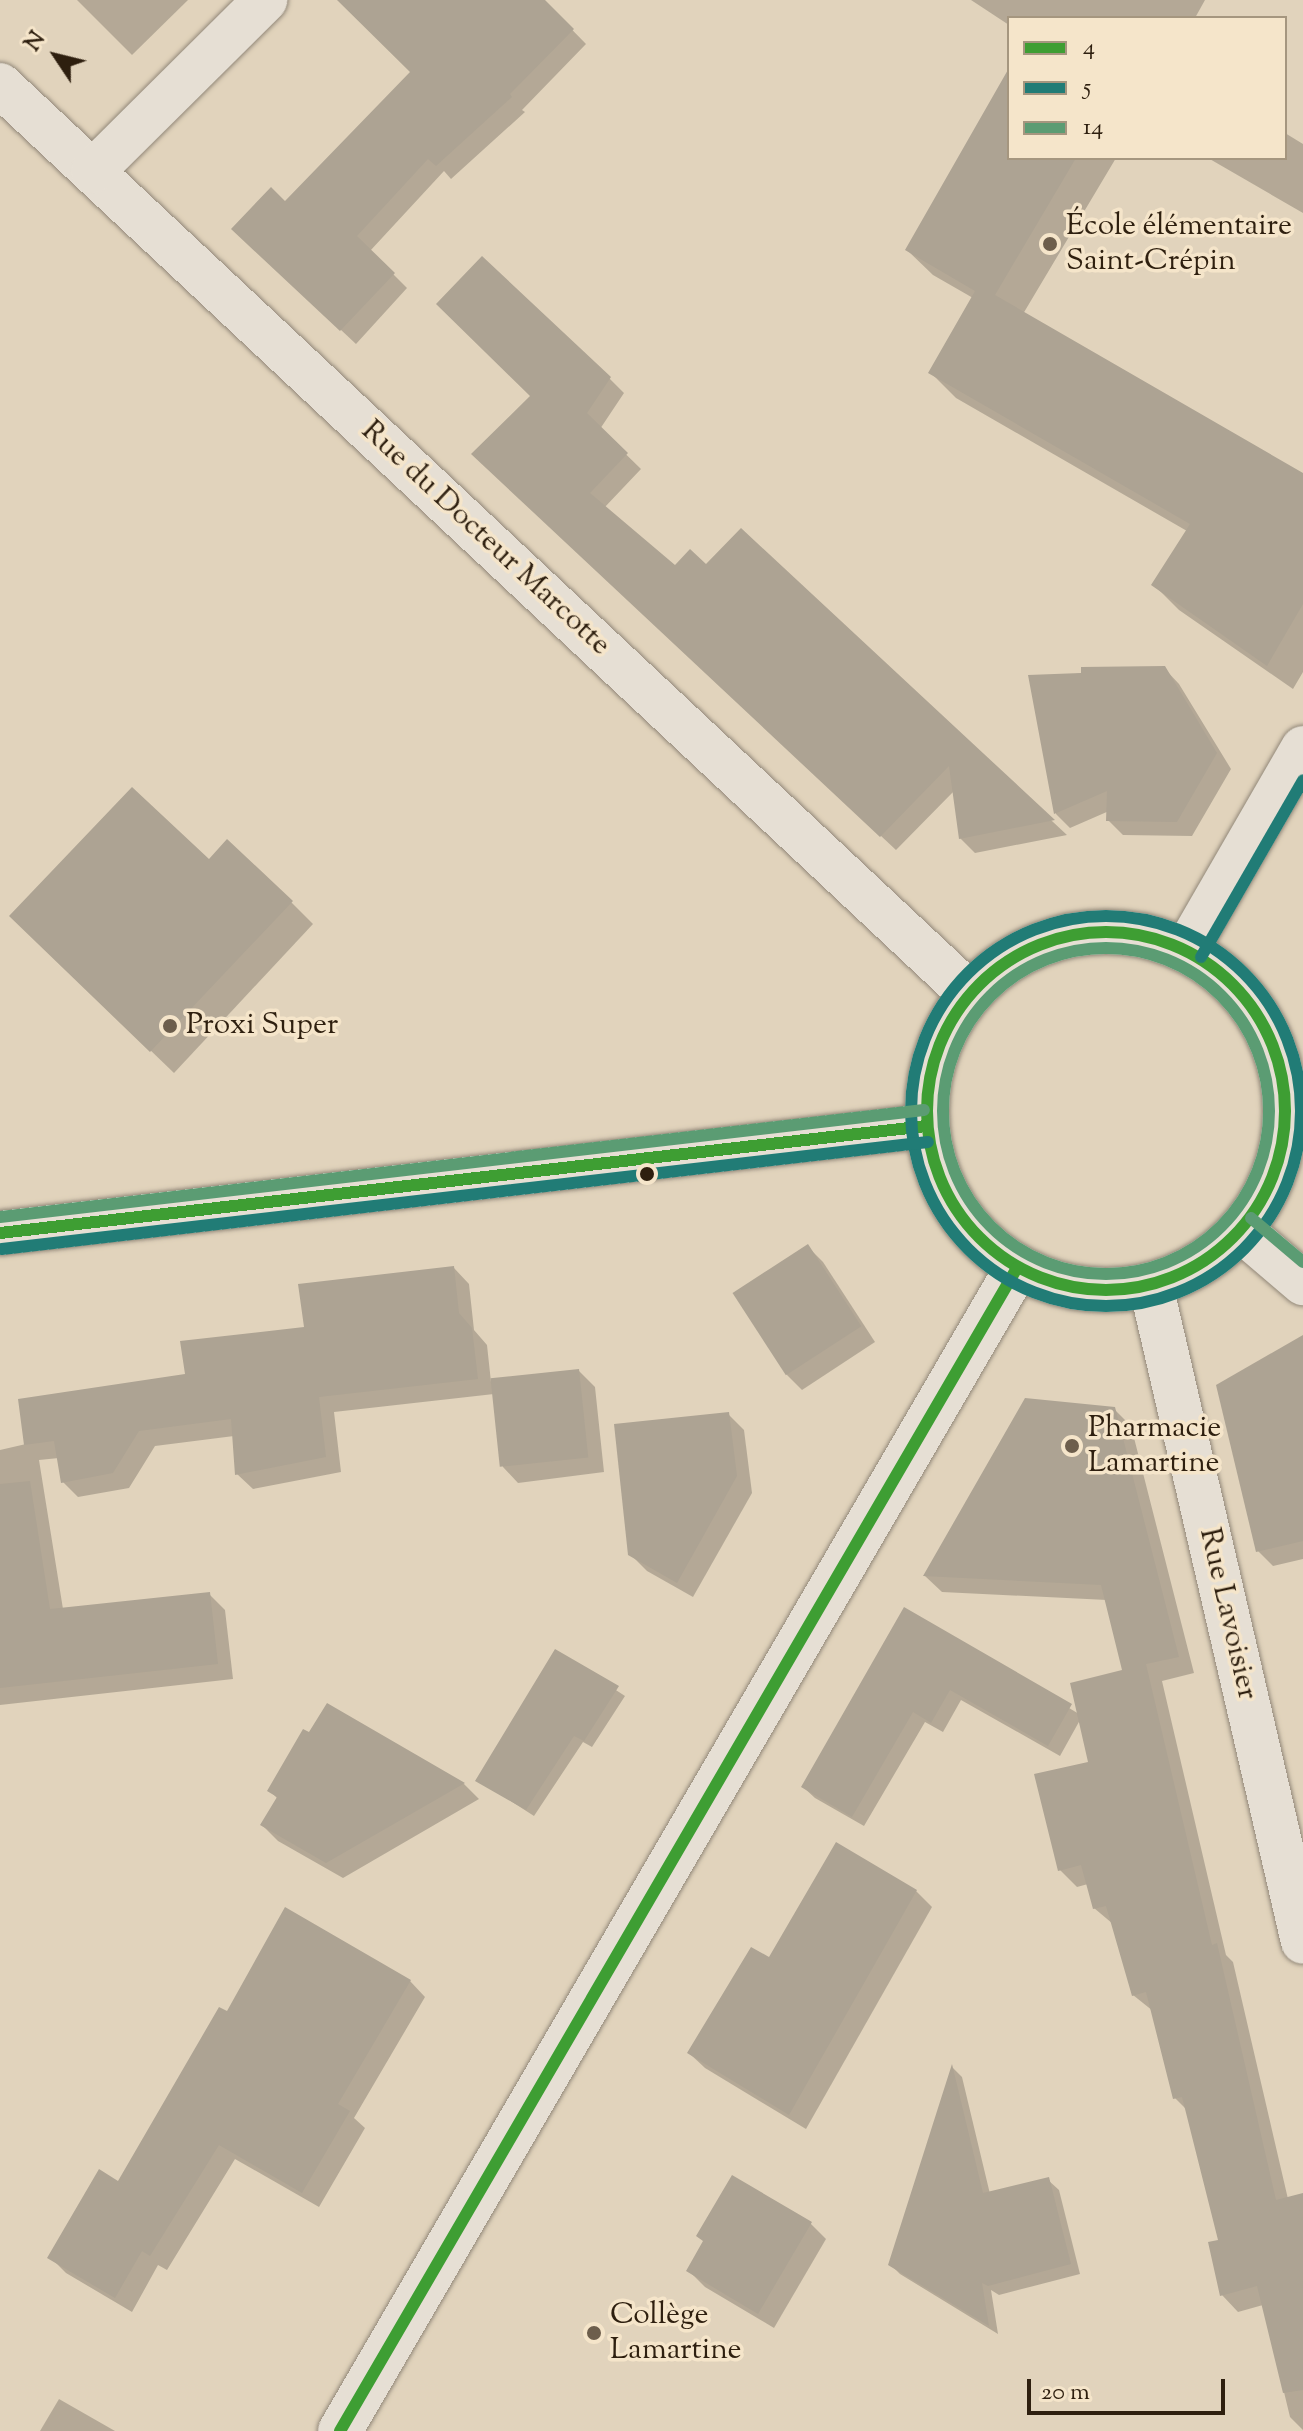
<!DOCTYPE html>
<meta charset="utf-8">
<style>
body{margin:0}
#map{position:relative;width:1303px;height:2431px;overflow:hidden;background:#e1d3bc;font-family:"Sorts Mill Goudy",serif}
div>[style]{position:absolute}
.shadow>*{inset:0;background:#0003}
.building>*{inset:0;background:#ada393;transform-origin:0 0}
.roads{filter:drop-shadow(0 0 2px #928879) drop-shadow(0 0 2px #928879)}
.minor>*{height:44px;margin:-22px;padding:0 22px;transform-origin:22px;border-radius:22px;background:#e6dfd4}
.minor>.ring{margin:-22px;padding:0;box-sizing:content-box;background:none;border:44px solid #e6dfd4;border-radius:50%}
.bus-1>*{height:12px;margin:-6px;padding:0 6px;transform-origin:6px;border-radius:6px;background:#3e9e33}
.bus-1>.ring{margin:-6px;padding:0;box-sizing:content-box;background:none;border:12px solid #3e9e33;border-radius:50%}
.bus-2>*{height:12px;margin:-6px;padding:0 6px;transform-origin:6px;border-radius:6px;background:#217c76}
.bus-2>.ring{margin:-6px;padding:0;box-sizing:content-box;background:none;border:12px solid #217c76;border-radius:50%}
.bus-3>*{height:12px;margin:-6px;padding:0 6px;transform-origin:6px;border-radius:6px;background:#5b9c73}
.bus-3>.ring{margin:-6px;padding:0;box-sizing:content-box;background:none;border:12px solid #5b9c73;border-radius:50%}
.dots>*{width:22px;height:22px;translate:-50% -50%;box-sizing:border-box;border:4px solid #f5e5ca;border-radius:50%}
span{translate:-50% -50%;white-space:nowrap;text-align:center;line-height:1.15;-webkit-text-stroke:7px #f5e5ca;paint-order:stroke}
.poi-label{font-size:30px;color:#2e1f0f}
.left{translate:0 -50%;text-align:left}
.street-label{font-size:30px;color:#2e1f0f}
.legend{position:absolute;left:1007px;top:16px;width:280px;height:144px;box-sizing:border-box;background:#f5e5ca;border:2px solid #a5967f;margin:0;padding:10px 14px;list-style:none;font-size:24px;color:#2e1f0f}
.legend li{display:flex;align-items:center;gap:16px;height:40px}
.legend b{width:40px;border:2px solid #a5967f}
.north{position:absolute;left:16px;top:16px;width:80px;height:80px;-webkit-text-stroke:6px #f5e5ca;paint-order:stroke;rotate:305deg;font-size:22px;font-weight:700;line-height:32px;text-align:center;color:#2e1f0f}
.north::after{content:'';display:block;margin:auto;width:28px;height:36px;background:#2e1f0f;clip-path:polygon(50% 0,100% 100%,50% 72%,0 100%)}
.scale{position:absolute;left:1027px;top:2379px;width:198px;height:36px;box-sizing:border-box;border:4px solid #2e1f0f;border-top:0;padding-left:10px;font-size:24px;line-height:28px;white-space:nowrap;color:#2e1f0f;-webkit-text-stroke:6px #f5e5ca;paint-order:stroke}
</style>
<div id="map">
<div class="shadow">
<div style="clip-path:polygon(77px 0,188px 0,132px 55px)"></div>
<div style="clip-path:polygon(343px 0,543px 0,586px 44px,522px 110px,525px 112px,451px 179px,444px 171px,370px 251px,407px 288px,356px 344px,248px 243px,412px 72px)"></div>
<div style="clip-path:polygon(971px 0,1205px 0,1195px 18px,1009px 18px,1009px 25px)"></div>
<div style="clip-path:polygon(1009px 72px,1009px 158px,1116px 158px,1023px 314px,1303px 475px,1303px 672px,1293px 689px,1179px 610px,1154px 585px,1187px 531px,956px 398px,931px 373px,973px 298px,933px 275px,907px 250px)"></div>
<div style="clip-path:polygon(1285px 133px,1303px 144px,1303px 213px,1208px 158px,1285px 158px)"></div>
<div style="clip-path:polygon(609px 378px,624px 393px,600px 429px,641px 469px,604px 508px,675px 568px,706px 567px,741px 531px,1067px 835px,975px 853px,960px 838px,954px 791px,896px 850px,489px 469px)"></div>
<div style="clip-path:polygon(1164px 668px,1179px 684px,1231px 769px,1192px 836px,1123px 835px,1108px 820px,1109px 811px,1070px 828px,1056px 814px,1030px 677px)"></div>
<div style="clip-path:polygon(291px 902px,313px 924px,174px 1073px,34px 938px)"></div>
<div style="clip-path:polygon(807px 1246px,823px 1262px,875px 1342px,802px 1390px,787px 1375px)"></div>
<div style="clip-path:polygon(454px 1268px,469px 1284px,474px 1330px,487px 1345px,491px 1382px,579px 1371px,595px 1387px,604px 1472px,518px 1483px,503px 1467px,494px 1394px,334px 1412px,341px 1472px,253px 1489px,237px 1474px,234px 1436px,155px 1446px,129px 1488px,78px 1497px,63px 1482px,59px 1458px,39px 1460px,63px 1609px,209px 1594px,225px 1610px,233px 1679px,0 1705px,0 1450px,26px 1444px)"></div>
<div style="clip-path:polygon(1303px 1352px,1303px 1559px,1273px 1566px,1258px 1551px)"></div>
<div style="clip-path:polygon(1114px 1409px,1131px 1426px,1194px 1673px,1162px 1681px,1226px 1955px,1233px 1962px,1288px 2199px,1303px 2195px,1303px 2430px,1290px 2417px,1263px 2305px,1238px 2312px,1222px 2295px,1220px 2241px,1188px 2111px,1175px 2098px,1153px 2011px,1133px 1995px,1113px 1924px,1094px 1908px,1088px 1884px,1077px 1887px,1060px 1870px,1090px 1763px,1080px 1720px,1060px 1756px,961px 1700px,943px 1732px,925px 1722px,864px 1826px,815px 1798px,803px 1787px,905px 1609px,1079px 1714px,1125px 1671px,1107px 1600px,942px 1592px,925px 1576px)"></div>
<div style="clip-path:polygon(728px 1414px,744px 1430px,752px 1493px,693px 1597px,647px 1571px,630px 1554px)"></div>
<div style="clip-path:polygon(556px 1651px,625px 1696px,592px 1747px,583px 1742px,534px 1816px,478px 1780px)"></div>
<div style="clip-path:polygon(327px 1706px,464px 1784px,479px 1799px,343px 1878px,278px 1841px,262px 1825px,278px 1799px,270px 1791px)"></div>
<div style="clip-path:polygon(916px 1891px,932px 1907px,806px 2129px,705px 2068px,689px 2053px,770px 1960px)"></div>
<div style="clip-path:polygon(410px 1981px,425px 1997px,354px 2118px,365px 2128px,319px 2207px,235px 2159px,167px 2270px,158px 2265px,132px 2312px,66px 2273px,50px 2257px,119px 2183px,228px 2014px)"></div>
<div style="clip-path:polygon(953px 2068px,962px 2077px,990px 2194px,1048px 2180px,1059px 2190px,1080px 2274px,999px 2295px,991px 2290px,998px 2334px,900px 2274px,890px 2264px)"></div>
<div style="clip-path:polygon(810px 2223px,826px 2239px,774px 2328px,705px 2287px,689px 2271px)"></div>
<div style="clip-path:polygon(59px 2399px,115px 2431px,40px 2431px)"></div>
</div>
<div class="building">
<div style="clip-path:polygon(337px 0,545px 0,574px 29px,510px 94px,512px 97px,436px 166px,428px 159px,357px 236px,395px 273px,340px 331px,231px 229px,271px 187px,285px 201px,410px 72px)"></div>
<div style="clip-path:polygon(1009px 68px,1009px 158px,1076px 158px,995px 295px,1303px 473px,1303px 604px,1267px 666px,1151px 585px,1190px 524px,928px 373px,975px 291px,905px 250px)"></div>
<div style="clip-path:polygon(482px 256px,611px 377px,587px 413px,628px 453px,590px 493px,675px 565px,690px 549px,706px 564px,741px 528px,1055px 820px,959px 839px,949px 766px,880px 837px,471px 454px,530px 396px,436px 304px)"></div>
<div style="clip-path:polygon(1165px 666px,1217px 753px,1177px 822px,1106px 821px,1107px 791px,1054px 814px,1028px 675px,1081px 673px,1081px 667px)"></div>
<div style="clip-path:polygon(132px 787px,209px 859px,227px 839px,293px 901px,150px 1052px,9px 916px)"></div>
<div style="left:808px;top:1244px;width:98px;height:90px;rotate:57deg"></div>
<div style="clip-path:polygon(454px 1266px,459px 1313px,472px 1328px,478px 1379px,319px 1397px,326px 1457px,235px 1475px,231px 1419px,139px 1431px,113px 1473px,61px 1483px,54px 1441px,24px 1445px,18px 1399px,185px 1374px,180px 1341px,304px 1327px,298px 1284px)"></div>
<div style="clip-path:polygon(1303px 1335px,1303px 1541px,1256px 1552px,1216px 1385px)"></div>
<div style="left:579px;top:1369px;width:89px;height:89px;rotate:84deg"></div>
<div style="clip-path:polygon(1025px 1398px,1115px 1407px,1179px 1657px,1146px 1664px,1212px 1945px,1217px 1943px,1276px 2200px,1303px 2193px,1303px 2390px,1283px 2393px,1257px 2286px,1220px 2296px,1208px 2242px,1218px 2240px,1182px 2097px,1173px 2099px,1146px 1992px,1132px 1996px,1106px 1906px,1093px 1909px,1081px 1865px,1058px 1871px,1034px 1774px,1088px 1762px,1070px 1683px,1122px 1670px,1101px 1585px,923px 1576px)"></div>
<div style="clip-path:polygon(729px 1412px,737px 1476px,677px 1583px,628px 1555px,614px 1424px)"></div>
<div style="clip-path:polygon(30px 1481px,50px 1609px,210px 1592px,218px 1664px,0 1688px,0 1484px)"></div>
<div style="clip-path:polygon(904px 1607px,1072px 1704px,1048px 1746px,950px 1690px,931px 1723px,913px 1712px,852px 1817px,801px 1787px)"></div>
<div style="clip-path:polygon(555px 1649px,619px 1686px,584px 1741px,574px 1736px,526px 1810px,475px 1781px)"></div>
<div style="clip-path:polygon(327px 1703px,465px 1783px,326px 1863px,260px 1825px,277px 1797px,267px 1791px,303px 1729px,309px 1732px)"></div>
<div style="clip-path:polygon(836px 1842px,917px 1890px,789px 2115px,687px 2053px,751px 1947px,769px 1957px)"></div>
<div style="clip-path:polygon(285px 1907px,411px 1980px,338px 2104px,350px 2111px,302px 2193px,219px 2145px,150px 2256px,142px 2251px,115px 2298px,47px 2258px,99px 2169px,118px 2181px,219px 2007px,227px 2011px)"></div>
<div style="clip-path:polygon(952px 2064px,983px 2193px,1049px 2177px,1071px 2264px,988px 2286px,982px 2283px,989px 2326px,888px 2265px)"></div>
<div style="clip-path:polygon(732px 2175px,812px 2222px,758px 2314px,686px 2271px,703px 2241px,696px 2236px)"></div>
</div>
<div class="roads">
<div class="minor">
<div style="left:0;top:85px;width:1328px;rotate:43.14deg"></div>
<div style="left:93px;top:171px;width:243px;rotate:-44.8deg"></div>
<div class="ring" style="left:927px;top:932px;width:314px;height:314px"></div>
<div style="left:1187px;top:949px;width:232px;rotate:-60deg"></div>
<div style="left:1241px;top:1230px;width:82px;rotate:40.5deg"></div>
<div style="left:0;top:1233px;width:932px;rotate:-6.59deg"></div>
<div style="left:1151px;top:1286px;width:673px;rotate:76.95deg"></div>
<div style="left:340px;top:2431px;width:1346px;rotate:-59.8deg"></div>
</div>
</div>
<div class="bus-1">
<div class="ring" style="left:927px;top:932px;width:346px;height:346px"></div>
<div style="left:0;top:1233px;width:932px;rotate:-6.59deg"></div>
<div style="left:340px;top:2431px;width:1346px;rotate:-59.8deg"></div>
</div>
<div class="bus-2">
<div class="ring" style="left:911px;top:916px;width:378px;height:378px"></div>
<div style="left:1201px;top:957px;width:204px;rotate:-60deg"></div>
<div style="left:2px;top:1249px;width:932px;rotate:-6.59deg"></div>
</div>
<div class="bus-3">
<div class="ring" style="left:943px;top:948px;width:314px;height:314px"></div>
<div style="left:0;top:1217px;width:930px;rotate:-6.61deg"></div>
<div style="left:1251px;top:1218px;width:68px;rotate:40.2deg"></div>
</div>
<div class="dots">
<div style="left:1050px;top:244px;background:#6d5e4c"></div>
<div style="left:170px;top:1026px;background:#6d5e4c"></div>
<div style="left:647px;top:1174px;background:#2e1f0f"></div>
<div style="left:1072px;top:1446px;background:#6d5e4c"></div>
<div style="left:594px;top:2333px;background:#6d5e4c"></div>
</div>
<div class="poi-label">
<span class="left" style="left:1066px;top:244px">École élémentaire<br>Saint-Crépin</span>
<span class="left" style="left:186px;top:1026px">Proxi Super</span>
<span class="left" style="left:1088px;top:1446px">Pharmacie<br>Lamartine</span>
<span class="left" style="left:610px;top:2333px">Collège<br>Lamartine</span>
</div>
<div class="street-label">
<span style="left:485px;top:539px;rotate:43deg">Rue du Docteur Marcotte</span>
<span style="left:1227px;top:1614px;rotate:77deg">Rue Lavoisier</span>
</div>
<ul class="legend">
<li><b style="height:10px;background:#3e9e33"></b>4</li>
<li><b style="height:10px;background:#217c76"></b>5</li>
<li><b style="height:10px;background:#5b9c73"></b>14</li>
</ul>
<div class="north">N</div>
<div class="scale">20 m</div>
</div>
